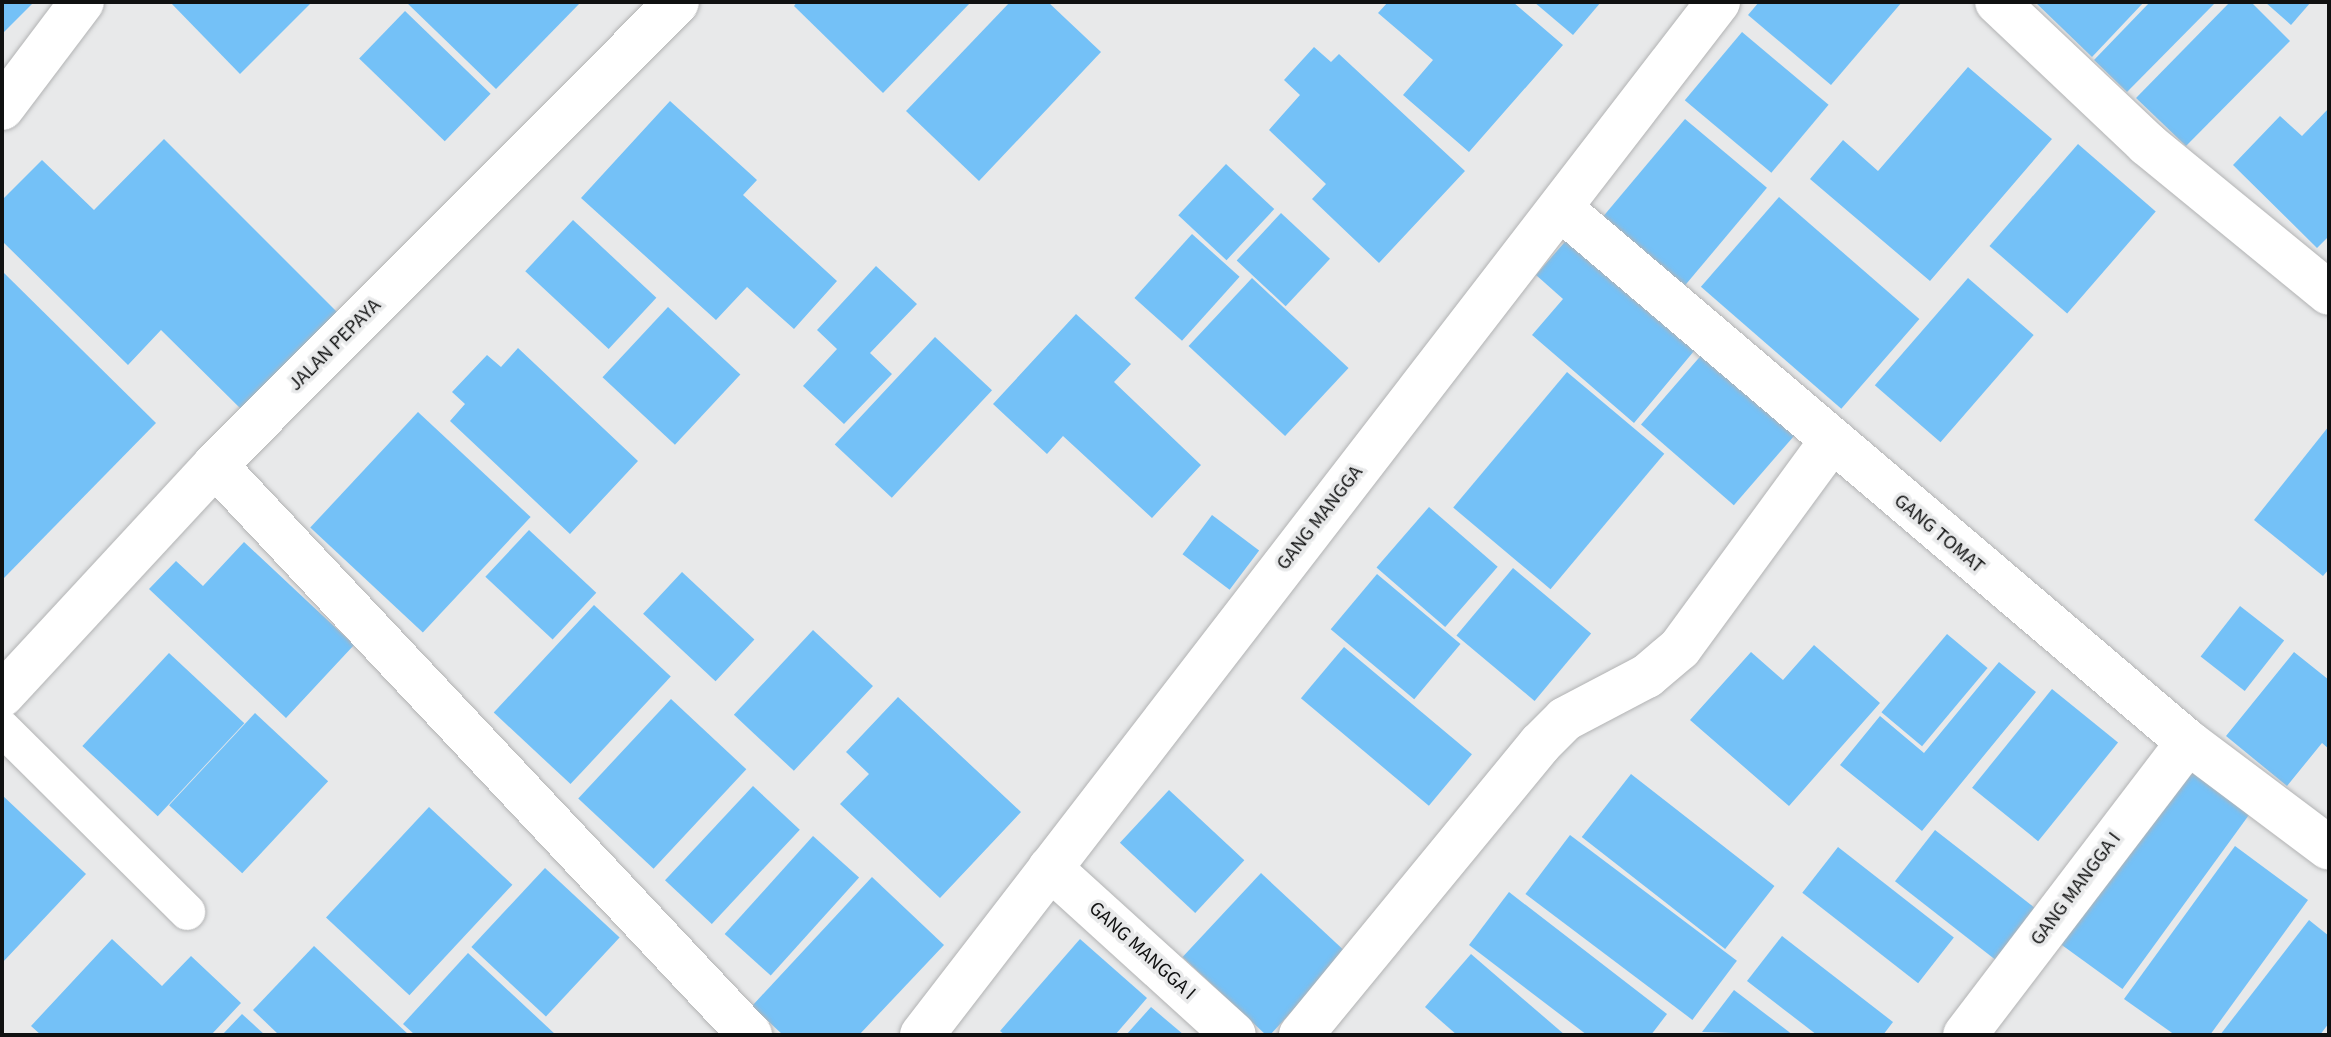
<!DOCTYPE html>
<style>
body{margin:0}
#map{position:relative;width:2331px;height:1037px;overflow:hidden;background:#e8e9ea;font-family:"Source Sans 3",sans-serif}
div>[style]{position:absolute}
.building>*{inset:0;background:#74c1f7;transform-origin:0 0}
.roads{filter:drop-shadow(0 0 2px #b2b3b4) drop-shadow(0 0 2px #b2b3b4)}
.service>*{height:36px;margin:-18px;padding:0 18px;transform-origin:18px;border-radius:18px;background:#fff}
.minor>*{height:44px;margin:-22px;padding:0 22px;transform-origin:22px;border-radius:22px;background:#fff}
span{translate:-50% -50%;white-space:nowrap;text-align:center;line-height:1.15;-webkit-text-stroke:7px #e8e9ea;paint-order:stroke}
.street-label{font-size:20px;color:#101111}
.frame{position:absolute;inset:0;border:4px solid #101111;pointer-events:none}
</style>
<div id="map">
<div class="building">
<div style="clip-path:polygon(2px 2px,34px 2px,2px 34px)"></div>
<div style="clip-path:polygon(170px 2px,312px 2px,240px 74px)"></div>
<div style="clip-path:polygon(406px 2px,581px 2px,496px 89px)"></div>
<div style="clip-path:polygon(797px 2px,971px 2px,883px 93px,794px 6px)"></div>
<div style="clip-path:polygon(1010px 2px,1048px 2px,1101px 52px,979px 181px,906px 111px)"></div>
<div style="clip-path:polygon(1388px 2px,1513px 2px,1563px 45px,1469px 152px,1403px 95px,1433px 60px,1378px 13px)"></div>
<div style="clip-path:polygon(1534px 2px,1601px 2px,1573px 35px)"></div>
<div style="clip-path:polygon(1759px 2px,1902px 2px,1831px 85px,1748px 15px)"></div>
<div style="clip-path:polygon(2035px 2px,2144px 2px,2092px 57px)"></div>
<div style="clip-path:polygon(2150px 2px,2216px 2px,2127px 92px,2094px 60px)"></div>
<div style="clip-path:polygon(2230px 2px,2251px 2px,2290px 41px,2186px 146px,2136px 98px)"></div>
<div style="clip-path:polygon(2265px 2px,2311px 2px,2291px 25px)"></div>
<div style="left:405px;top:11px;width:119px;height:66px;rotate:44deg"></div>
<div style="left:1742px;top:32px;width:113px;height:89px;rotate:40deg"></div>
<div style="clip-path:polygon(1314px 47px,1331px 62px,1339px 54px,1465px 171px,1379px 263px,1312px 199px,1326px 184px,1269px 130px,1300px 95px,1284px 80px)"></div>
<div style="clip-path:polygon(1968px 67px,2052px 139px,1930px 281px,1810px 179px,1843px 140px,1878px 171px)"></div>
<div style="clip-path:polygon(670px 101px,757px 180px,743px 195px,837px 281px,794px 329px,747px 287px,716px 320px,581px 198px)"></div>
<div style="clip-path:polygon(2329px 108px,2329px 236px,2317px 248px,2233px 165px,2280px 116px,2302px 136px)"></div>
<div style="left:1685px;top:119px;width:107px;height:129px;rotate:40deg"></div>
<div style="clip-path:polygon(164px 139px,337px 312px,241px 409px,161px 330px,128px 365px,2px 241px,2px 200px,42px 160px,94px 210px)"></div>
<div style="left:2078px;top:144px;width:103px;height:135px;rotate:41deg"></div>
<div style="left:1226px;top:164px;width:66px;height:70px;rotate:43deg"></div>
<div style="left:1779px;top:197px;width:186px;height:119px;rotate:41deg"></div>
<div style="left:1281px;top:213px;width:67px;height:65px;rotate:43deg"></div>
<div style="left:573px;top:220px;width:114px;height:70px;rotate:43deg"></div>
<div style="left:1192px;top:234px;width:64px;height:86px;rotate:42deg"></div>
<div style="clip-path:polygon(1570px 236px,1699px 345px,1634px 423px,1532px 335px,1563px 299px,1536px 275px)"></div>
<div style="clip-path:polygon(876px 266px,917px 304px,870px 353px,892px 374px,844px 424px,803px 386px,837px 349px,817px 330px)"></div>
<div style="clip-path:polygon(2px 271px,156px 423px,4px 578px,2px 576px)"></div>
<div style="left:1252px;top:278px;width:132px;height:93px;rotate:43deg"></div>
<div style="left:1968px;top:278px;width:87px;height:142px;rotate:41deg"></div>
<div style="left:668px;top:307px;width:99px;height:96px;rotate:43deg"></div>
<div style="clip-path:polygon(1076px 314px,1131px 364px,1114px 382px,1201px 465px,1152px 518px,1063px 436px,1047px 454px,993px 404px)"></div>
<div style="left:935px;top:337px;width:78px;height:147px;rotate:43deg"></div>
<div style="clip-path:polygon(518px 348px,638px 461px,570px 534px,450px 421px,465px 404px,452px 392px,487px 355px,501px 367px)"></div>
<div style="left:1704px;top:352px;width:123px;height:96px;rotate:41deg"></div>
<div style="left:1567px;top:372px;width:127px;height:177px;rotate:40deg"></div>
<div style="left:418px;top:412px;width:154px;height:158px;rotate:43deg"></div>
<div style="clip-path:polygon(2329px 426px,2329px 569px,2323px 576px,2254px 520px)"></div>
<div style="left:1429px;top:507px;width:91px;height:80px;rotate:41deg"></div>
<div style="left:1212px;top:515px;width:59px;height:49px;rotate:37deg"></div>
<div style="left:529px;top:530px;width:92px;height:64px;rotate:43deg"></div>
<div style="clip-path:polygon(244px 542px,354px 645px,286px 718px,149px 589px,176px 561px,203px 586px)"></div>
<div style="left:1513px;top:568px;width:102px;height:88px;rotate:40deg"></div>
<div style="left:682px;top:572px;width:99px;height:57px;rotate:43deg"></div>
<div style="left:1377px;top:574px;width:109px;height:72px;rotate:40deg"></div>
<div style="left:594px;top:605px;width:105px;height:147px;rotate:43deg"></div>
<div style="left:2240px;top:606px;width:56px;height:64px;rotate:38deg"></div>
<div style="left:813px;top:630px;width:82px;height:116px;rotate:43deg"></div>
<div style="left:1947px;top:634px;width:53px;height:102px;rotate:40deg"></div>
<div style="clip-path:polygon(1814px 645px,1880px 703px,1789px 806px,1690px 720px,1751px 652px,1783px 680px)"></div>
<div style="left:1344px;top:647px;width:167px;height:67px;rotate:40deg"></div>
<div style="clip-path:polygon(2294px 652px,2329px 680px,2329px 749px,2322px 743px,2287px 786px,2226px 736px)"></div>
<div style="left:169px;top:653px;width:103px;height:127px;rotate:43deg"></div>
<div style="clip-path:polygon(1999px 662px,2036px 692px,1922px 831px,1840px 765px,1880px 716px,1924px 753px)"></div>
<div style="left:2052px;top:689px;width:85px;height:127px;rotate:39deg"></div>
<div style="clip-path:polygon(898px 697px,1021px 812px,940px 898px,840px 804px,869px 774px,846px 752px)"></div>
<div style="left:671px;top:699px;width:103px;height:136px;rotate:43deg"></div>
<div style="left:255px;top:713px;width:100px;height:126px;rotate:43deg"></div>
<div style="left:2190px;top:760px;width:80px;height:225px;rotate:36deg"></div>
<div style="left:1631px;top:774px;width:182px;height:80px;rotate:38deg"></div>
<div style="left:753px;top:786px;width:64px;height:129px;rotate:43deg"></div>
<div style="left:1169px;top:790px;width:103px;height:72px;rotate:43deg"></div>
<div style="clip-path:polygon(2px 795px,86px 874px,2px 963px)"></div>
<div style="left:429px;top:807px;width:114px;height:151px;rotate:43deg"></div>
<div style="left:1935px;top:830px;width:138px;height:65px;rotate:38deg"></div>
<div style="left:1570px;top:835px;width:209px;height:74px;rotate:37deg"></div>
<div style="left:813px;top:836px;width:62px;height:132px;rotate:42deg"></div>
<div style="clip-path:polygon(2235px 846px,2308px 900px,2210px 1035px,2175px 1035px,2124px 999px)"></div>
<div style="left:1838px;top:847px;width:147px;height:58px;rotate:38deg"></div>
<div style="left:545px;top:868px;width:102px;height:108px;rotate:43deg"></div>
<div style="left:1261px;top:873px;width:117px;height:115px;rotate:43deg"></div>
<div style="clip-path:polygon(872px 877px,944px 945px,859px 1035px,783px 1035px,752px 1006px)"></div>
<div style="clip-path:polygon(1509px 892px,1667px 1014px,1651px 1035px,1587px 1035px,1469px 945px)"></div>
<div style="clip-path:polygon(2309px 920px,2329px 936px,2329px 1023px,2320px 1035px,2220px 1035px)"></div>
<div style="clip-path:polygon(1782px 936px,1893px 1022px,1883px 1035px,1817px 1035px,1747px 981px)"></div>
<div style="clip-path:polygon(112px 939px,162px 986px,191px 956px,241px 1003px,211px 1035px,41px 1035px,31px 1026px)"></div>
<div style="clip-path:polygon(1080px 939px,1147px 998px,1115px 1035px,1005px 1035px,1000px 1031px)"></div>
<div style="clip-path:polygon(314px 946px,409px 1035px,279px 1035px,253px 1010px)"></div>
<div style="clip-path:polygon(468px 953px,556px 1035px,415px 1035px,403px 1024px)"></div>
<div style="clip-path:polygon(1471px 954px,1565px 1035px,1457px 1035px,1425px 1007px)"></div>
<div style="clip-path:polygon(1734px 990px,1793px 1035px,1702px 1032px)"></div>
<div style="clip-path:polygon(1151px 1007px,1184px 1035px,1126px 1035px)"></div>
<div style="clip-path:polygon(242px 1014px,265px 1035px,222px 1035px)"></div>
</div>
<div class="roads">
<div class="service">
<div style="left:2px;top:728px;width:261px;rotate:44.8deg"></div>
</div>
<div class="minor">
<div style="left:1997px;top:2px;width:207px;rotate:43.4deg"></div>
<div style="left:2147px;top:144px;width:235px;rotate:39.3deg"></div>
<div style="left:2px;top:108px;width:133px;rotate:-53deg"></div>
<div style="left:1560px;top:208px;width:824px;rotate:40.38deg"></div>
<div style="left:2188px;top:742px;width:176px;rotate:36.9deg"></div>
<div style="left:215px;top:465px;width:782px;rotate:46.81deg"></div>
<div style="left:2px;top:695px;width:313px;rotate:-47.2deg"></div>
<div style="left:215px;top:465px;width:654px;rotate:-45.06deg"></div>
<div style="left:1050px;top:868px;width:248px;rotate:42.2deg"></div>
<div style="left:922px;top:1035px;width:1304px;rotate:-52.38deg"></div>
<div style="left:1301px;top:1035px;width:377px;rotate:-50.6deg"></div>
<div style="left:1540px;top:744px;width:35px;rotate:-45deg"></div>
<div style="left:1565px;top:719px;width:93px;rotate:-27.7deg"></div>
<div style="left:1647px;top:676px;width:43px;rotate:-40.3deg"></div>
<div style="left:1680px;top:648px;width:254px;rotate:-53.8deg"></div>
<div style="left:1965px;top:1035px;width:368px;rotate:-52.7deg"></div>
</div>
</div>
<div class="street-label">
<span style="left:335px;top:345px;rotate:-45deg">JALAN PEPAYA</span>
<span style="left:1320px;top:518px;rotate:-52deg">GANG MANGGA</span>
<span style="left:1939px;top:534px;rotate:40deg">GANG TOMAT</span>
<span style="left:2076px;top:889px;rotate:-53deg">GANG MANGGA I</span>
<span style="left:1142px;top:951px;rotate:42deg">GANG MANGGA I</span>
</div>
<div class="frame"></div>
</div>
